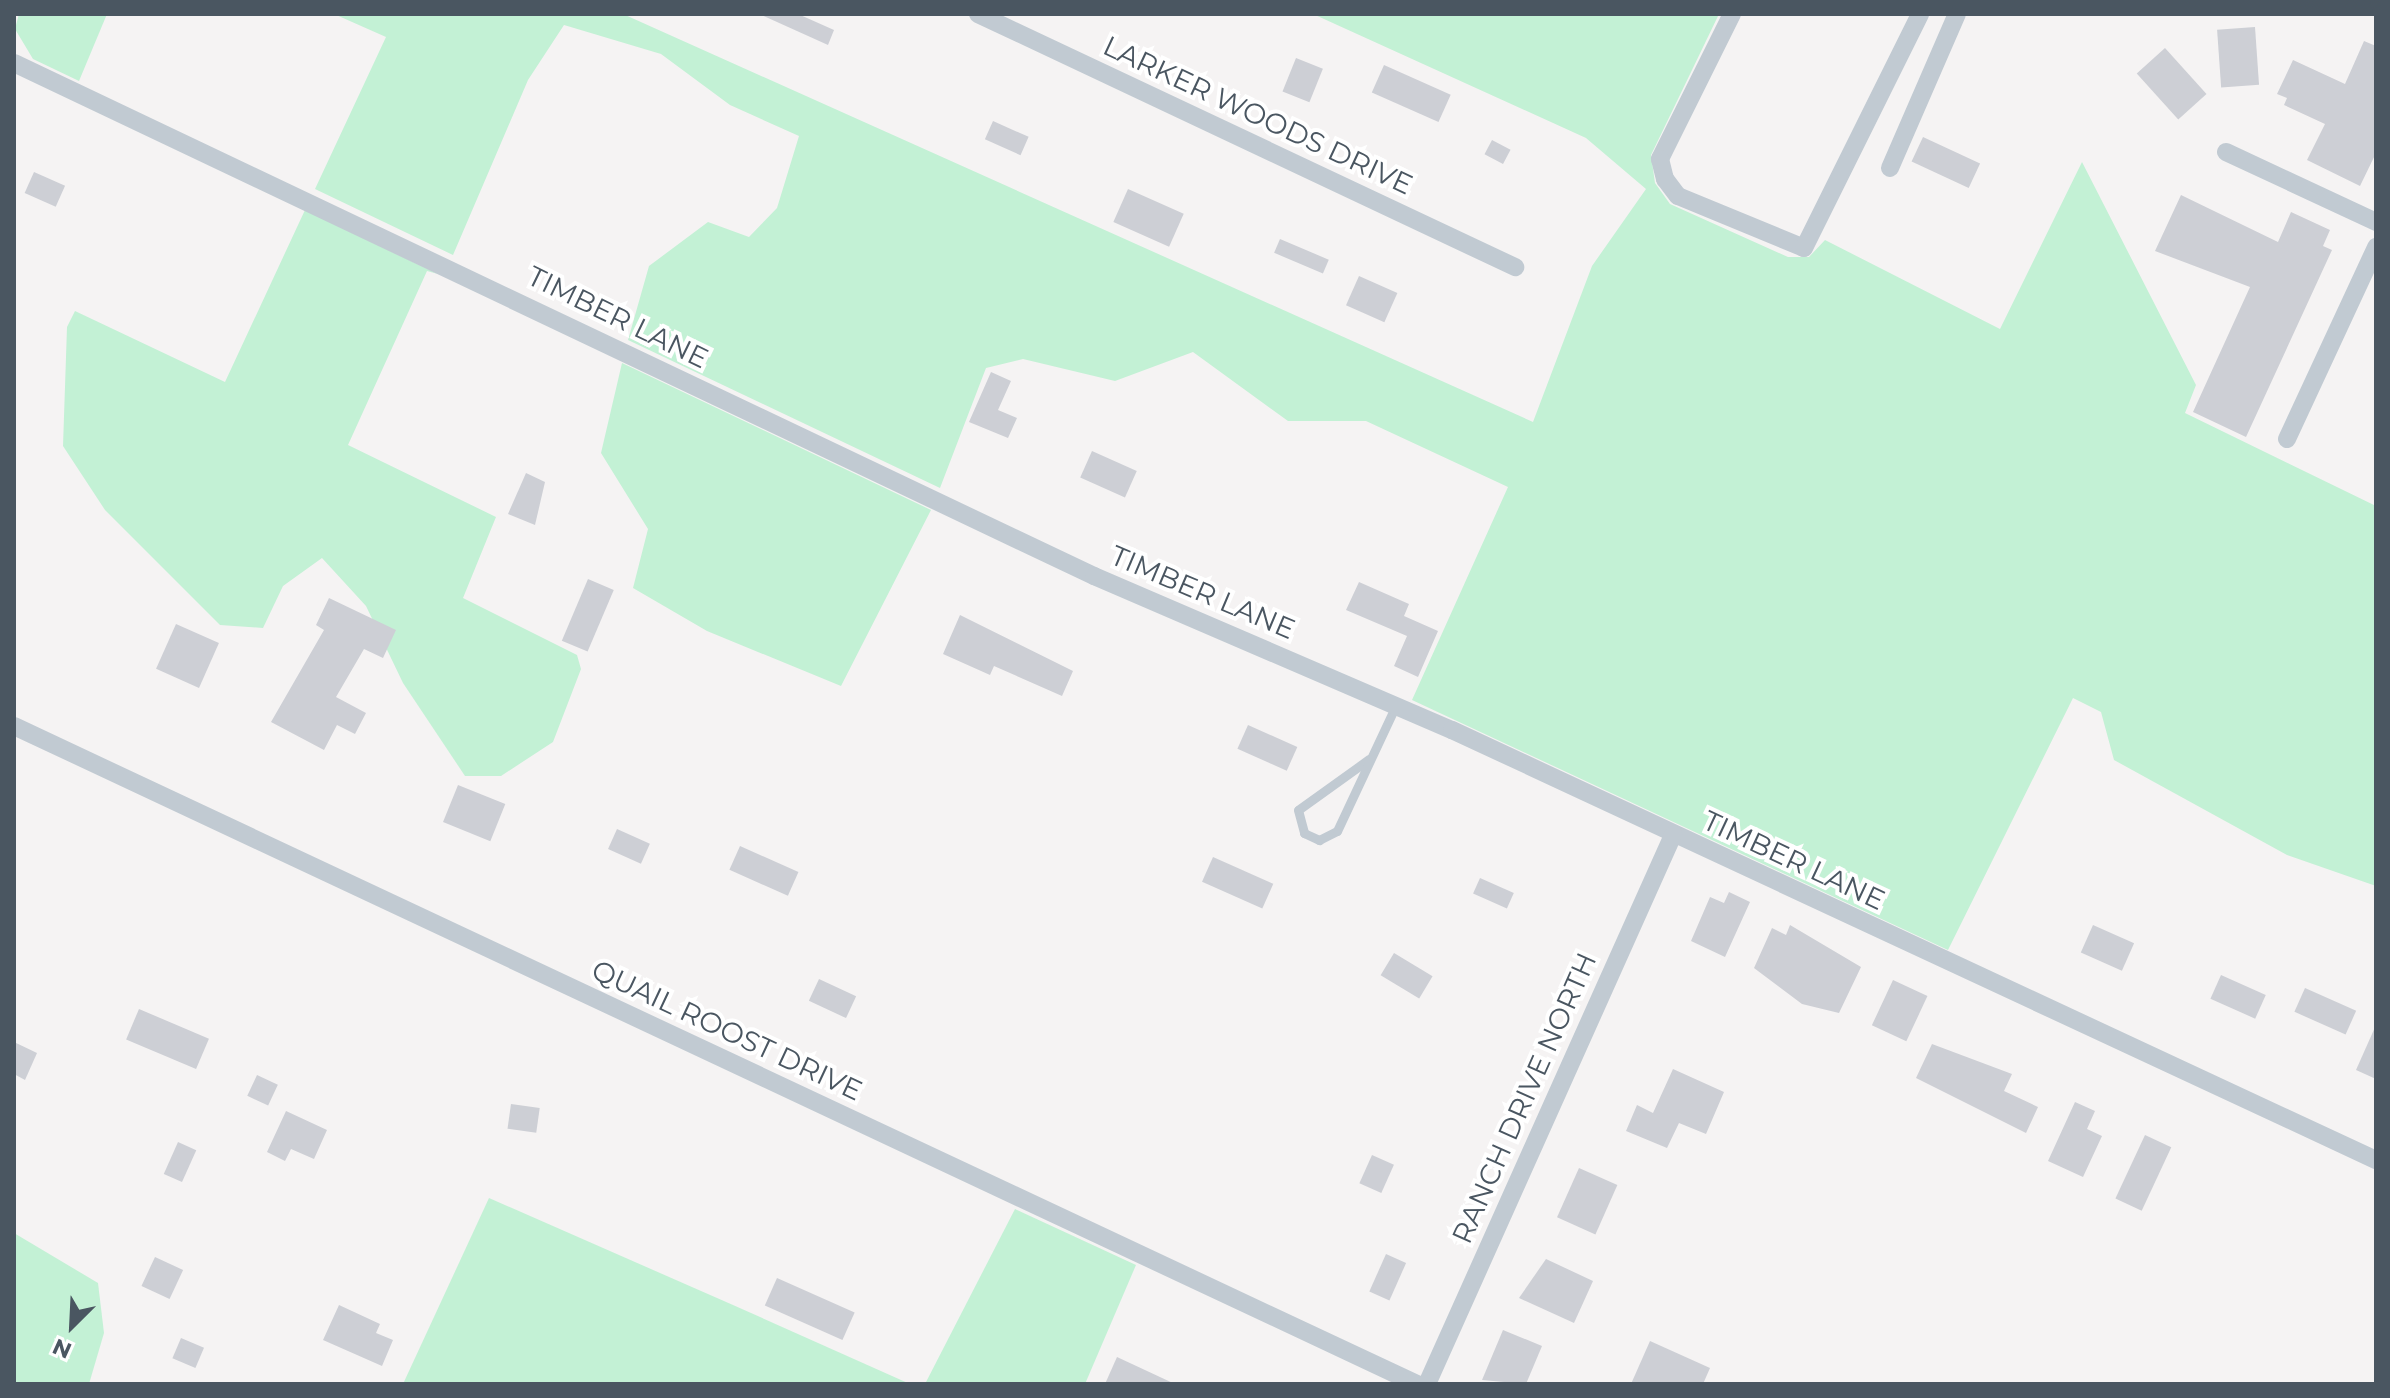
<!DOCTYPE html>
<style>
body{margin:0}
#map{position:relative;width:2390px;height:1398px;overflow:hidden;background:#f5f3f3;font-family:Montserrat,sans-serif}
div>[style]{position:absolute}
.green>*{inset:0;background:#c3f1d5}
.building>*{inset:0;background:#cdcfd5;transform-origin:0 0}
.lane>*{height:9px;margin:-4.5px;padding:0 4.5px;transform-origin:4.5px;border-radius:4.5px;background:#c1cad2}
.street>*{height:18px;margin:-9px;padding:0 9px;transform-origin:9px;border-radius:9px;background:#c1cad2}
span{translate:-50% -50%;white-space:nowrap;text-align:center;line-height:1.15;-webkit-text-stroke:8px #fff;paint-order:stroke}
.street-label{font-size:28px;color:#4a5661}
.frame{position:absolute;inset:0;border:16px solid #4a5661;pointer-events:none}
.north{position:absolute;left:32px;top:1286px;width:80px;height:80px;-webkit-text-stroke:6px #fff;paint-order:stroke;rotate:204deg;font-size:22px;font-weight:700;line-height:32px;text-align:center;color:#4a5661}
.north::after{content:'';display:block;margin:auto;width:28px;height:36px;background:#4a5661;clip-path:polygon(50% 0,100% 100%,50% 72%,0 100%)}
</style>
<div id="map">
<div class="green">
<div style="clip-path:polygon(19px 14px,107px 14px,79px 81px,33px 59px,15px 29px)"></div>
<div style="clip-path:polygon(334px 14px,623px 14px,1533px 422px,1592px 266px,1646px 189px,1586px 138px,1313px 14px,1719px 14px,1651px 155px,1655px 183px,1670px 204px,1788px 257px,1809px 257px,1825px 240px,2000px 329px,2082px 162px,2196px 385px,2185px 413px,2376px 506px,2376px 886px,2287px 855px,2114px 760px,2101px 712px,2073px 698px,1948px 950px,1412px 700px,1508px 487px,1366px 421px,1288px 421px,1193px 352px,1115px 381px,1023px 359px,986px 368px,940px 488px,628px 340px,649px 266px,708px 222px,749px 237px,777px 208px,799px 136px,730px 105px,661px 54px,564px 25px,528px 80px,453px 255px,315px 189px,386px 37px)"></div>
<div style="clip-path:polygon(305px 210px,438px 274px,427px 271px,348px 445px,496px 517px,463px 598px,577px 655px,581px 669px,553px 742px,501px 776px,465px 776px,403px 683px,366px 606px,322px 558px,283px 586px,263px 628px,220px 625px,105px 510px,63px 446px,67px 327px,75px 311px,225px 382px)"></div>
<div style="clip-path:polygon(622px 363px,931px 510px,841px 686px,707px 631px,633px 588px,648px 529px,601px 453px)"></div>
<div style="clip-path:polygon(489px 1198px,733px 1305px,910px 1384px,403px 1384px)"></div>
<div style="clip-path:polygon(1015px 1209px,1136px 1265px,1085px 1384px,925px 1384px)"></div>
<div style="clip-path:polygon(14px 1233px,98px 1283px,104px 1333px,89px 1384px,14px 1384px)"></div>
</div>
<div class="building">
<div style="clip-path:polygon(759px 14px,798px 14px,834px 30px,828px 45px)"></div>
<div style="left:2255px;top:27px;width:58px;height:38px;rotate:86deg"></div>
<div style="clip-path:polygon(2364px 41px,2376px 46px,2376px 153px,2360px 186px,2307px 160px,2325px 124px,2284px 105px,2287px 98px,2277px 94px,2293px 60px,2345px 84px)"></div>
<div style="left:2165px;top:48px;width:62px;height:38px;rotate:48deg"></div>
<div style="left:1296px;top:58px;width:29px;height:36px;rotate:22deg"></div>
<div style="left:1384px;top:65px;width:73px;height:30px;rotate:24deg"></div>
<div style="left:993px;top:121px;width:39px;height:20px;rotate:24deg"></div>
<div style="left:1923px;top:137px;width:63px;height:27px;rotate:25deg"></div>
<div style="left:1492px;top:140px;width:21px;height:16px;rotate:28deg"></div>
<div style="left:34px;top:172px;width:34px;height:23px;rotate:24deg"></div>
<div style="left:1128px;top:189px;width:61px;height:36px;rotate:24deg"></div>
<div style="clip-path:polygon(2181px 195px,2278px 242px,2291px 212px,2330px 230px,2323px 246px,2332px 250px,2246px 437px,2193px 412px,2250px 287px,2155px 251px)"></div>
<div style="left:1280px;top:239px;width:53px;height:15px;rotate:23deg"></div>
<div style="left:1359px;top:276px;width:42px;height:32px;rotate:24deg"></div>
<div style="clip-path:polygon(991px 372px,1011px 381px,998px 410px,1017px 418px,1008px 438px,969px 422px)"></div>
<div style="left:1092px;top:451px;width:49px;height:29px;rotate:24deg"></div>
<div style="clip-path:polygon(526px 473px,545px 482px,535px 525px,508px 514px)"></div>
<div style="left:588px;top:579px;width:28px;height:67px;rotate:23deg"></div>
<div style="clip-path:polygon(1359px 582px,1409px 604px,1404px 616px,1438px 631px,1418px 677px,1394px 666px,1407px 636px,1346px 610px)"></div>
<div style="clip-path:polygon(329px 598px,396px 630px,383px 658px,364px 649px,336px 697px,366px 713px,355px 734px,337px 725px,324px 750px,271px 722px,324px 630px,316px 625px)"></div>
<div style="clip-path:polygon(960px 615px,1073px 671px,1062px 696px,994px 666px,990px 675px,943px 654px)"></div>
<div style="left:176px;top:624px;width:47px;height:49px;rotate:24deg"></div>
<div style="left:1248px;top:725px;width:54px;height:26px;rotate:24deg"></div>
<div style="left:458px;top:785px;width:51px;height:40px;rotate:22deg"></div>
<div style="left:617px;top:829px;width:36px;height:22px;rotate:24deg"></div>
<div style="left:740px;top:846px;width:64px;height:26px;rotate:24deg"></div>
<div style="left:1213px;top:857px;width:66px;height:27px;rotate:24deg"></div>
<div style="left:1480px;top:878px;width:37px;height:17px;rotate:24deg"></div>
<div style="clip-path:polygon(1729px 892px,1750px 902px,1725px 957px,1691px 941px,1710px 897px,1724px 903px)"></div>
<div style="clip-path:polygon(1790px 925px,1861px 967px,1839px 1013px,1802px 1004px,1754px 968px,1772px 928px,1786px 935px)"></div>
<div style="left:2093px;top:925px;width:45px;height:30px;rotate:24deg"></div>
<div style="left:1394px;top:953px;width:45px;height:26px;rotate:31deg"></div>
<div style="left:2221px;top:975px;width:49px;height:26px;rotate:24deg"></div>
<div style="left:819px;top:979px;width:41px;height:24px;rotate:25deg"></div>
<div style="left:1893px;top:980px;width:38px;height:50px;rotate:25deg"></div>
<div style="left:2305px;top:988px;width:56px;height:26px;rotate:24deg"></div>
<div style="left:139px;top:1009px;width:76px;height:33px;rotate:23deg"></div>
<div style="clip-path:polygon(2376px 1025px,2376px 1079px,2356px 1070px)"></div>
<div style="clip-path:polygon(14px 1042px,37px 1053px,25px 1080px,14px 1074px)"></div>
<div style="clip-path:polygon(1932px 1044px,2012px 1074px,2004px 1091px,2038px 1107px,2026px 1133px,1916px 1078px)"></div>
<div style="clip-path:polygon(1673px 1069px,1724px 1092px,1706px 1134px,1679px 1123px,1667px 1148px,1626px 1131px,1637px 1105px,1653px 1113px)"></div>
<div style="left:257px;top:1075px;width:23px;height:23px;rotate:25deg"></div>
<div style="clip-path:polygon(2075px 1102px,2095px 1111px,2087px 1129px,2102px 1136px,2083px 1177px,2048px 1161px)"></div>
<div style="left:511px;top:1104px;width:29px;height:25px;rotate:8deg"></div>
<div style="clip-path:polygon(286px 1111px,327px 1130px,314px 1159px,291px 1149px,285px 1161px,267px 1152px)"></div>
<div style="left:2145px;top:1135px;width:29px;height:70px;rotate:25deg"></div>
<div style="left:178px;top:1142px;width:20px;height:35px;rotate:24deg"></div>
<div style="left:1372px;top:1155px;width:24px;height:31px;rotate:24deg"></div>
<div style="left:1579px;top:1168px;width:42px;height:54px;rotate:24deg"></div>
<div style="left:1386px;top:1254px;width:22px;height:41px;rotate:24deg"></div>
<div style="left:155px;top:1257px;width:31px;height:32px;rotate:25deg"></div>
<div style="clip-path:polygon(1546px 1259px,1593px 1281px,1574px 1323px,1519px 1298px)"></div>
<div style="left:777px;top:1278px;width:85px;height:30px;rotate:24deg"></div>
<div style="clip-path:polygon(339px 1305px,380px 1324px,376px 1333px,393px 1340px,382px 1366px,323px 1340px)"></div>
<div style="clip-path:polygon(1503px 1330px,1542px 1346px,1526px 1384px,1482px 1380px)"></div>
<div style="left:181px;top:1338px;width:25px;height:22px;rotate:23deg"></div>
<div style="clip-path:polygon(1650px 1341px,1710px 1368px,1703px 1384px,1631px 1384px)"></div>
<div style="clip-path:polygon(1117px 1357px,1175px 1384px,1105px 1384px)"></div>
</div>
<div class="lane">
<div style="left:1369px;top:759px;width:87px;rotate:144.3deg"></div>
<div style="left:1298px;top:810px;width:24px;rotate:75deg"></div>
<div style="left:1304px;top:833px;width:17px;rotate:25deg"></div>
<div style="left:1319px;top:840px;width:20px;rotate:-27deg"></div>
<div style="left:1337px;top:831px;width:139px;rotate:-64.9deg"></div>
</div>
<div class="street">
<div style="left:978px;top:14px;width:594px;rotate:25.23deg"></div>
<div style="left:1732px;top:14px;width:162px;rotate:116.4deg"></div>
<div style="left:1660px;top:159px;width:21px;rotate:76deg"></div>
<div style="left:1665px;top:179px;width:21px;rotate:53deg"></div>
<div style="left:1678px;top:196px;width:136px;rotate:22.4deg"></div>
<div style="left:1804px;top:248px;width:261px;rotate:-63.6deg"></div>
<div style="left:14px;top:63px;width:1196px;rotate:25.41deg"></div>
<div style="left:1094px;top:576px;width:390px;rotate:23.3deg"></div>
<div style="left:1452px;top:730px;width:1019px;rotate:24.96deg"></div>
<div style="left:2226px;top:152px;width:166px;rotate:25deg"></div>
<div style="left:1890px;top:168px;width:168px;rotate:-66.5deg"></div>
<div style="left:2287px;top:439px;width:212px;rotate:-65.1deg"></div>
<div style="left:14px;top:726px;width:1550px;rotate:25.13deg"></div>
<div style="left:1427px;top:1384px;width:602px;rotate:-65.86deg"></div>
</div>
<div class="street-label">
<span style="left:1258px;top:115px;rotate:25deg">LARKER WOODS DRIVE</span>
<span style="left:618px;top:317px;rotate:26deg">TIMBER LANE</span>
<span style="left:1203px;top:592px;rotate:23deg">TIMBER LANE</span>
<span style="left:1794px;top:860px;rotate:25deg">TIMBER LANE</span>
<span style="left:727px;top:1030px;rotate:25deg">QUAIL ROOST DRIVE</span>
<span style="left:1524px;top:1098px;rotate:-66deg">RANCH DRIVE NORTH</span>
</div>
<div class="frame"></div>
<div class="north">N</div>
</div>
